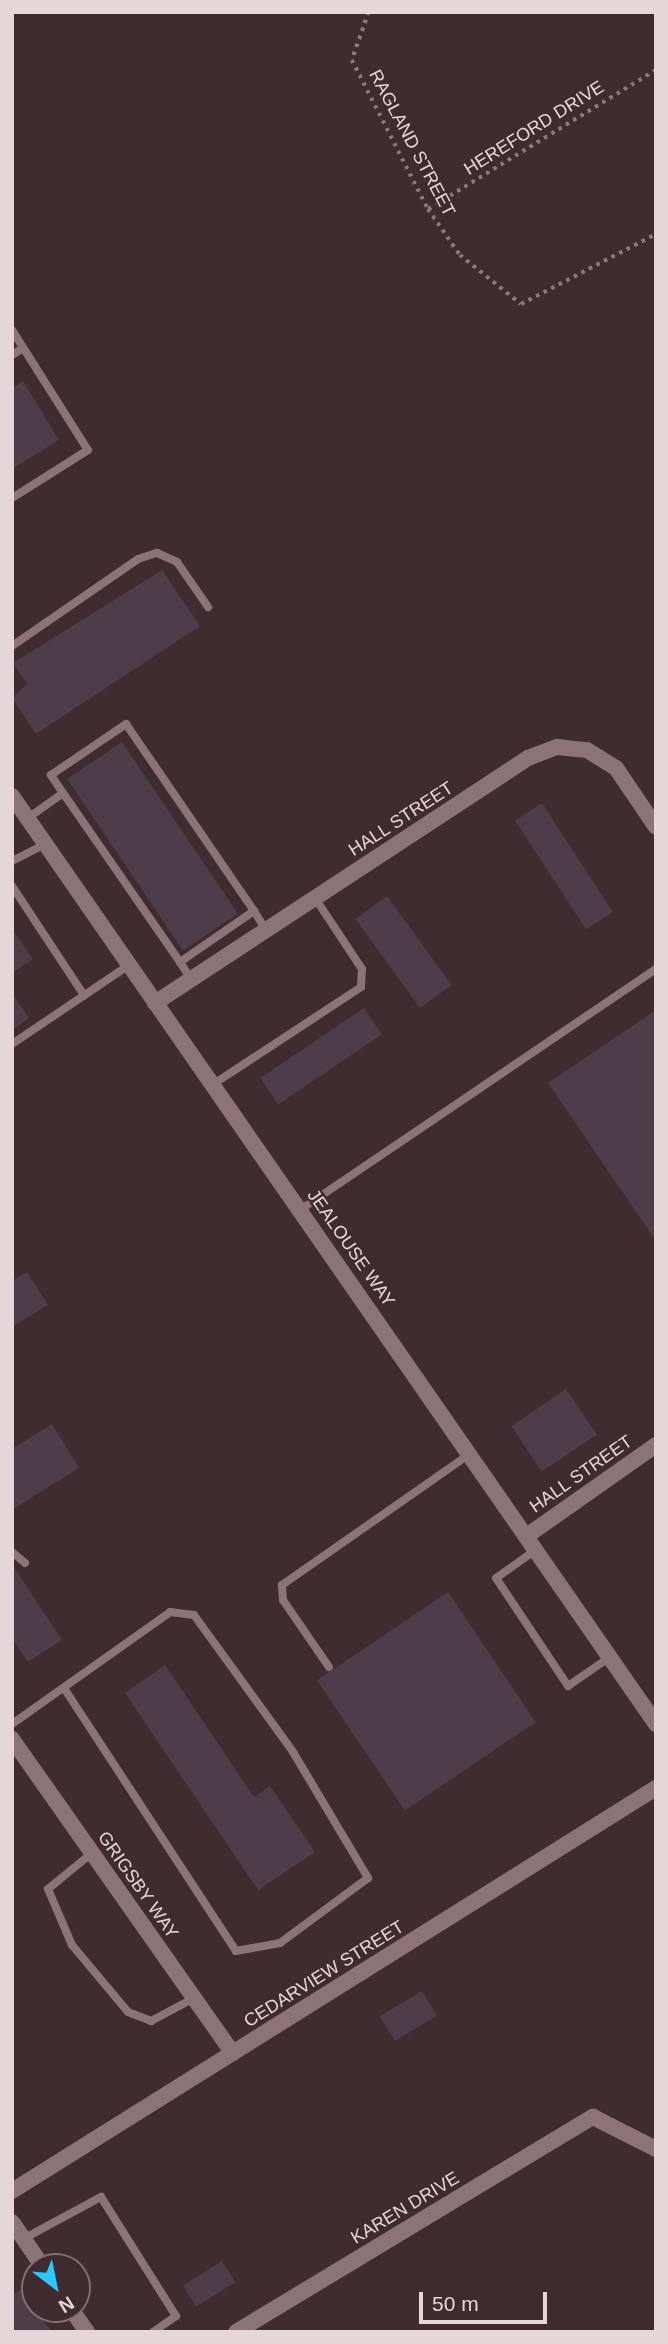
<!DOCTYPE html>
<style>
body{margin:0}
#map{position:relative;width:668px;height:2344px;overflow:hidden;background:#402b30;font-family:Arial,sans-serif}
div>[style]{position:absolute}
.building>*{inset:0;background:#4e3c49;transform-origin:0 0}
.path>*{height:3.5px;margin-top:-1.75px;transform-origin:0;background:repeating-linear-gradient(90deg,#8b797e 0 3.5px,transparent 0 8.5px)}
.lane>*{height:8px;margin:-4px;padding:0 4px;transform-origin:4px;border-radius:4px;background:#8c7379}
.street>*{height:16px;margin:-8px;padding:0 8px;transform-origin:8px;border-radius:8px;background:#8c7379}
span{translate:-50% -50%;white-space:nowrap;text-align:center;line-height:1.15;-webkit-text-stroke:5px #402b30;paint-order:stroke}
.street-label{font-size:18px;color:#e4d6d9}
.frame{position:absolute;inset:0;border:14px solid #e4d6d9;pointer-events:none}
.north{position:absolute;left:21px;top:2253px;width:70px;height:70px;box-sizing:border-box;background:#402b30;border:2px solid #826f74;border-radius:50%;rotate:148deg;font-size:19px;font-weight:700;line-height:28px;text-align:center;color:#e4d6d9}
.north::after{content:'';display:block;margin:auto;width:24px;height:32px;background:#29c8ff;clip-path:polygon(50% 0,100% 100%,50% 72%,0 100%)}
.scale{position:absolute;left:419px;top:2292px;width:128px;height:32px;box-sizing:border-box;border:4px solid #e4d6d9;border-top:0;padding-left:9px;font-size:21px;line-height:24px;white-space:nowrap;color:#e4d6d9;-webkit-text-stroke:5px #402b30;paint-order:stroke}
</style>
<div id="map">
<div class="building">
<div style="clip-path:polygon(23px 381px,59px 440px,12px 469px,12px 388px)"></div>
<div style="clip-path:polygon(162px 570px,200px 626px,36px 734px,12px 698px,27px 684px,13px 663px)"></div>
<div style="left:122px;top:742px;width:207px;height:66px;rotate:56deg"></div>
<div style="left:542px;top:803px;width:130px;height:32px;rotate:57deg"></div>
<div style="left:387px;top:896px;width:110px;height:39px;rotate:54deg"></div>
<div style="clip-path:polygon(12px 929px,33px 959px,12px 973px)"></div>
<div style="clip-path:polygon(12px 993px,29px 1018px,12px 1030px)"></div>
<div style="left:364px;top:1008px;width:32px;height:125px;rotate:56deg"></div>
<div style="clip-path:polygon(656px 1010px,656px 1241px,548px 1083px)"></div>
<div style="clip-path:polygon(27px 1272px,48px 1305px,12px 1327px,12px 1281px)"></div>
<div style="left:566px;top:1389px;width:55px;height:66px;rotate:56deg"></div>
<div style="clip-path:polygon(52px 1424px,79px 1468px,12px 1510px,12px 1449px)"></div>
<div style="clip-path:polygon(12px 1564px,62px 1640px,28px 1662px,12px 1638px)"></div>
<div style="left:448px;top:1592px;width:157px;height:158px;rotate:56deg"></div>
<div style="clip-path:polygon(165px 1665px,254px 1797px,270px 1786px,315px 1852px,258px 1890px,125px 1693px)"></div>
<div style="left:422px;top:1991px;width:29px;height:49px;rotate:59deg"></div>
<div style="left:222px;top:2261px;width:25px;height:46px;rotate:58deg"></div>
<div style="clip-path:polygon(23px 2288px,35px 2309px,52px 2332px,12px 2332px,12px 2295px)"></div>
</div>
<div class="path">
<div style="left:369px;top:12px;width:51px;rotate:109.5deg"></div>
<div style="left:352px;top:60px;width:167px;rotate:63deg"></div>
<div style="left:428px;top:209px;width:56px;rotate:55.2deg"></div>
<div style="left:460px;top:255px;width:78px;rotate:38.8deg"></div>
<div style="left:521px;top:304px;width:152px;rotate:-27.4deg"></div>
<div style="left:428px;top:209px;width:267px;rotate:-31.4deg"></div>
</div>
<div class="lane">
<div style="left:12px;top:330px;width:142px;rotate:57.7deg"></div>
<div style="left:88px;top:450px;width:90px;rotate:147.7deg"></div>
<div style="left:12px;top:355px;width:13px;rotate:-32deg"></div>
<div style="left:12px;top:646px;width:153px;rotate:-34.6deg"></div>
<div style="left:138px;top:559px;width:20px;rotate:-18deg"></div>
<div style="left:157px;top:553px;width:22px;rotate:24deg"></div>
<div style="left:177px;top:562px;width:55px;rotate:55.4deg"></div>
<div style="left:63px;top:793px;width:206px;rotate:55.3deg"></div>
<div style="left:28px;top:818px;width:43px;rotate:-35.5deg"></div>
<div style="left:63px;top:793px;width:22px;rotate:-124deg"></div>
<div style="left:51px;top:775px;width:91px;rotate:-34.2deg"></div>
<div style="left:126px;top:724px;width:227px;rotate:55.6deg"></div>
<div style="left:12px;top:861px;width:37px;rotate:-27deg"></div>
<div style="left:12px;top:886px;width:131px;rotate:56.6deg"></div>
<div style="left:191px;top:979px;width:20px;rotate:-123deg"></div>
<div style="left:180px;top:962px;width:90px;rotate:-34.6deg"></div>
<div style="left:254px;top:911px;width:22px;rotate:58deg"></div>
<div style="left:12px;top:1044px;width:141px;rotate:-34deg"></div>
<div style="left:212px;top:1085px;width:178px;rotate:-33.3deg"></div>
<div style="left:361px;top:987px;width:18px;rotate:-87deg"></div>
<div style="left:362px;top:969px;width:85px;rotate:-123.5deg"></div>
<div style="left:300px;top:1210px;width:430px;rotate:-34.1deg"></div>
<div style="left:537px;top:1549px;width:50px;rotate:144.7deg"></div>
<div style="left:496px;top:1578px;width:130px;rotate:56.3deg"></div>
<div style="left:568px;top:1686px;width:51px;rotate:-34.6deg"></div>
<div style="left:12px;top:1552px;width:17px;rotate:40deg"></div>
<div style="left:329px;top:1667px;width:81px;rotate:-124.5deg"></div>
<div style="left:283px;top:1600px;width:15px;rotate:-94deg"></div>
<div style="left:282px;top:1585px;width:231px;rotate:-34.9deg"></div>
<div style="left:12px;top:1724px;width:194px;rotate:-35.3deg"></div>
<div style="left:170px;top:1612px;width:24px;rotate:7deg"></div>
<div style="left:194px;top:1615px;width:169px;rotate:54.1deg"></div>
<div style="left:293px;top:1752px;width:147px;rotate:59.2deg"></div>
<div style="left:368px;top:1878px;width:109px;rotate:143.5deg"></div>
<div style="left:280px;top:1943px;width:45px;rotate:169.7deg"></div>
<div style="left:236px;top:1951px;width:312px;rotate:-123.2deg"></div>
<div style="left:92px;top:1853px;width:57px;rotate:140.7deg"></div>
<div style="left:48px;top:1889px;width:61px;rotate:66.8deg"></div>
<div style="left:72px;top:1945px;width:87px;rotate:50.1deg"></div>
<div style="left:128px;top:2012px;width:25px;rotate:21deg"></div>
<div style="left:151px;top:2021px;width:49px;rotate:-28.1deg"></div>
<div style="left:23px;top:2239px;width:89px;rotate:-28.3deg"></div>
<div style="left:101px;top:2197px;width:141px;rotate:57.8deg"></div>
<div style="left:176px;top:2316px;width:28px;rotate:145deg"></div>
</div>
<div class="street">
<div style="left:12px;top:796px;width:1130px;rotate:55.24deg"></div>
<div style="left:155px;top:1003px;width:446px;rotate:-33.3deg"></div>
<div style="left:528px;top:758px;width:31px;rotate:-21deg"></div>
<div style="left:557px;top:747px;width:30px;rotate:6deg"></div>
<div style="left:587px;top:750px;width:34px;rotate:32deg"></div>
<div style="left:616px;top:768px;width:71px;rotate:55.9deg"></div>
<div style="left:528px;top:1535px;width:156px;rotate:-35.1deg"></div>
<div style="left:12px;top:1739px;width:384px;rotate:54.9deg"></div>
<div style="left:12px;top:2191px;width:760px;rotate:-32.04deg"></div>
<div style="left:12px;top:2222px;width:55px;rotate:55.4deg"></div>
<div style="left:71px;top:2309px;width:28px;rotate:55deg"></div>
<div style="left:236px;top:2332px;width:417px;rotate:-31.1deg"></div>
<div style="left:593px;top:2117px;width:71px;rotate:26.9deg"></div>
</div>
<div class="street-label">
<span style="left:534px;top:128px;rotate:-32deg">HEREFORD DRIVE</span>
<span style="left:412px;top:143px;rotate:62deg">RAGLAND STREET</span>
<span style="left:401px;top:819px;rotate:-33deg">HALL STREET</span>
<span style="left:351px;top:1248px;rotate:55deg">JEALOUSE WAY</span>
<span style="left:581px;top:1474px;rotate:-35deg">HALL STREET</span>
<span style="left:138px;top:1885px;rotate:55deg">GRIGSBY WAY</span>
<span style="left:324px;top:1974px;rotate:-32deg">CEDARVIEW STREET</span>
<span style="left:405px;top:2208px;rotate:-31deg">KAREN DRIVE</span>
</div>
<div class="frame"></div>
<div class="north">N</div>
<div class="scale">50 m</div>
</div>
